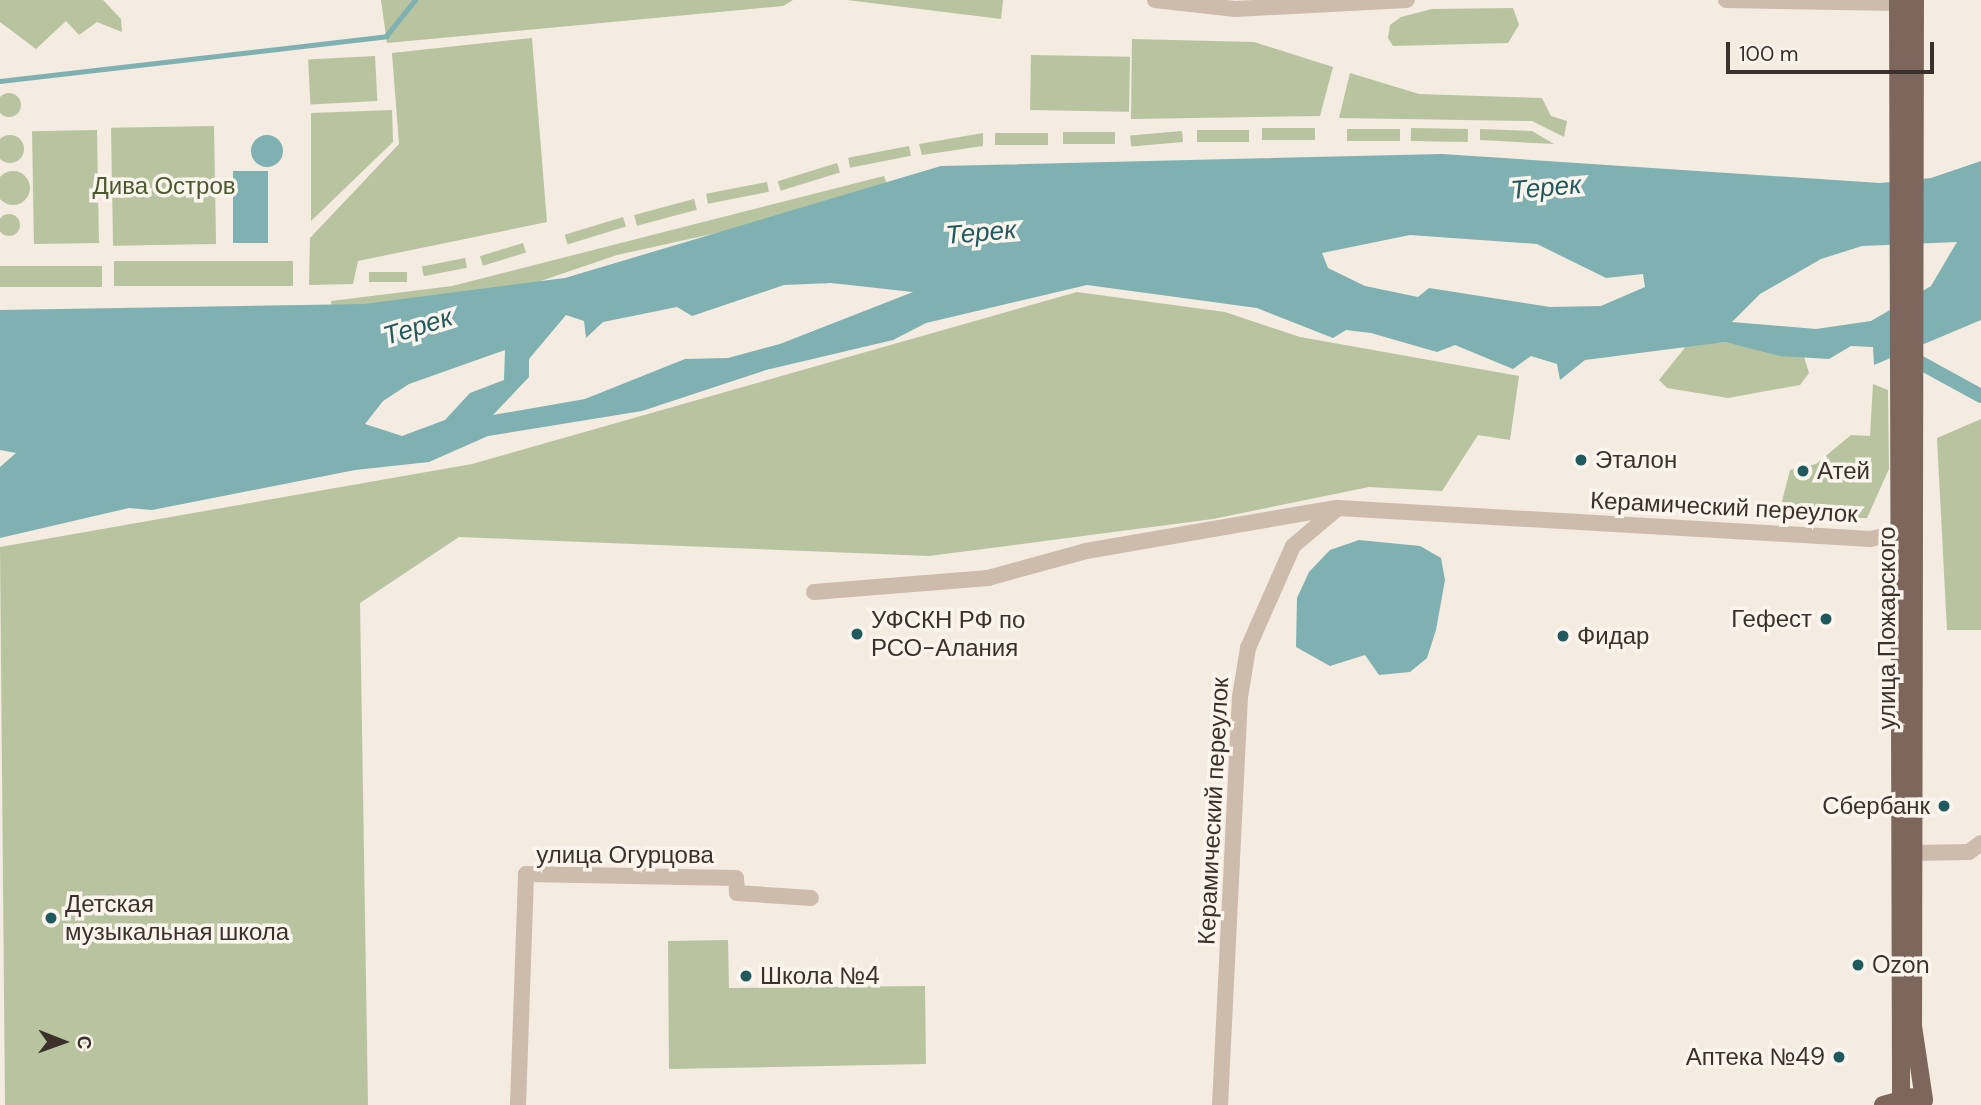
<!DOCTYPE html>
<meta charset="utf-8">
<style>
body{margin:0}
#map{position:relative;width:1981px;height:1105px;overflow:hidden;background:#f4ebe1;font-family:"DM Sans",sans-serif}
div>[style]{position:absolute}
.green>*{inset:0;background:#b8c4a0;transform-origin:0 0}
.round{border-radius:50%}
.water>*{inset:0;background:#7fb0b2;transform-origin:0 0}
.stream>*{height:4.5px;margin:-2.25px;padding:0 2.25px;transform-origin:2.25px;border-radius:2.25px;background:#7fb0b2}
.canal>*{height:14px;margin:-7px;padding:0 7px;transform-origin:7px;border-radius:7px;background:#7fb0b2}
.minor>*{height:16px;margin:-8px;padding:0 8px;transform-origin:8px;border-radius:8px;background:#cdbbac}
.major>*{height:18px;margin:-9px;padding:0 9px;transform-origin:9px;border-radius:9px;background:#7d675c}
.dots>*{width:19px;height:19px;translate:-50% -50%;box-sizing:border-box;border:4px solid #fbf5ee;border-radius:50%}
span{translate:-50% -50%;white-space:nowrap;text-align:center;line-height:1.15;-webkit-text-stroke:7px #fbf5ee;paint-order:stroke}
.park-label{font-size:24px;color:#4a5a2e}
.poi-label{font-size:24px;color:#3b302b}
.left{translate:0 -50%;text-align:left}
.right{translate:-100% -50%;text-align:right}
.street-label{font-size:24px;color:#3b302b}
.water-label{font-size:26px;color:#1f5a5e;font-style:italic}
.north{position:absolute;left:28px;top:1007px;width:70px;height:70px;-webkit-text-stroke:5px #fbf5ee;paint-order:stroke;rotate:91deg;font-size:19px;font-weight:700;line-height:28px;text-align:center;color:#3b302b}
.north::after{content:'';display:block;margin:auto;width:24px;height:32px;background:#3b302b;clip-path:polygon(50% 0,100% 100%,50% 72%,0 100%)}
.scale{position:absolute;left:1726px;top:42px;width:208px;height:32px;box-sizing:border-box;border:4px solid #3b302b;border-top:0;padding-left:9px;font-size:21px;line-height:24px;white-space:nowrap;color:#3b302b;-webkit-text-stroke:5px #fbf5ee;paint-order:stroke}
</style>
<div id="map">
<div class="green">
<div style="clip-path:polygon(0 0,103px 0,121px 19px,122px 32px,97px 22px,79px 35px,66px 21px,36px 49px,0 22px)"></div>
<div style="clip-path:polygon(381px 0,793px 0,783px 6px,387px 43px)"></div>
<div style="clip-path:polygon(847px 0,1003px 0,1001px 19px)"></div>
<div style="clip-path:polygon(1513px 8px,1519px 25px,1508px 43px,1393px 46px,1388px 38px,1390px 25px,1401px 17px,1432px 9px)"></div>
<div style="clip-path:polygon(532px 38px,547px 222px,358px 261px,353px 284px,309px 285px,310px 238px,399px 144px,392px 53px)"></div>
<div style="clip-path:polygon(1132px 39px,1254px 42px,1333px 67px,1320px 116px,1131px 119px)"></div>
<div style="left:1031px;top:55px;width:99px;height:55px;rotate:1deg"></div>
<div style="left:375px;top:56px;width:45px;height:67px;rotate:87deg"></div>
<div style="clip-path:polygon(1350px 73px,1419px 94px,1542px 98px,1551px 116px,1567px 121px,1564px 137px,1532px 121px,1339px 118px)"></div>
<div class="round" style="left:-3px;top:93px;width:24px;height:24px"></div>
<div style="clip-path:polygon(392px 110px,393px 142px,311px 221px,311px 113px)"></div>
<div style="left:214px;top:126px;width:118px;height:103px;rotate:89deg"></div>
<div style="left:1315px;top:128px;width:12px;height:53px;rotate:90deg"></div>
<div style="left:1411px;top:128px;width:57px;height:13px;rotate:1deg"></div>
<div style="left:1400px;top:129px;width:12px;height:53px;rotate:90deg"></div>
<div style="clip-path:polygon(1480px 129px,1532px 131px,1554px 144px,1480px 140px)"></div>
<div style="left:97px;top:130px;width:113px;height:65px;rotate:89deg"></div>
<div style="left:1249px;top:130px;width:12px;height:52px;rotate:90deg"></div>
<div style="left:1182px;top:131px;width:11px;height:52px;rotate:85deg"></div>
<div style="left:1115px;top:132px;width:12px;height:52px;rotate:90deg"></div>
<div style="clip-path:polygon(983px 133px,983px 146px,922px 155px,919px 144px)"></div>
<div style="left:1048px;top:133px;width:12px;height:53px;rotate:90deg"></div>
<div class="round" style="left:-4px;top:135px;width:28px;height:28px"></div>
<div style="left:909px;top:146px;width:10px;height:62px;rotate:79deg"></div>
<div style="left:837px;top:163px;width:10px;height:62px;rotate:73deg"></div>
<div class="round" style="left:-4px;top:171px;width:34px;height:34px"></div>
<div style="clip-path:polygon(884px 176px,888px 187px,879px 197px,617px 255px,523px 287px,333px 317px,331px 301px,452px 286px)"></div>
<div style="left:767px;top:182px;width:10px;height:62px;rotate:79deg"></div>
<div style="left:694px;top:199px;width:11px;height:62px;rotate:75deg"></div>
<div class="round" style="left:-2px;top:214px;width:22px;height:22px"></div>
<div style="left:623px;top:217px;width:10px;height:61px;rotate:73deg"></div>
<div style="left:523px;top:243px;width:10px;height:45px;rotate:73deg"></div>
<div style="left:465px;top:258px;width:10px;height:44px;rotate:79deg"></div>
<div style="left:293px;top:261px;width:25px;height:179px;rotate:90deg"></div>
<div style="left:102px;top:266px;width:21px;height:102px;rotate:90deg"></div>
<div style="left:369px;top:272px;width:38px;height:10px"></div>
<div style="clip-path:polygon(1077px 292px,1225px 312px,1300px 337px,1519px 376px,1510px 440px,1478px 435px,1442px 491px,1369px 487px,1213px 519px,929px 556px,459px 537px,360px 603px,368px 1105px,5px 1105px,0 547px,472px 464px)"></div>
<div style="clip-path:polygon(1725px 342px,1804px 357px,1809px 373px,1800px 385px,1728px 398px,1667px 388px,1659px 380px,1687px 345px)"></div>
<div style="clip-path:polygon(1873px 384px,1888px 390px,1889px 469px,1867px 518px,1778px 517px,1790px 470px,1816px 464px,1851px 435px,1870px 436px)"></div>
<div style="clip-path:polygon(1981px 419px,1981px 630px,1947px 630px,1937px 438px)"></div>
<div style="clip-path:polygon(728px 940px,729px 988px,925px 986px,926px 1064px,669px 1069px,668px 941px)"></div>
</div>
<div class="water">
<div class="round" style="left:251px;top:135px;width:32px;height:32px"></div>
<div style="clip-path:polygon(evenodd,1442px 154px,1880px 183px,1931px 178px,1981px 161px,1981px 320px,1874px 365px,1873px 347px,1851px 346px,1829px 359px,1780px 356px,1725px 342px,1585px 360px,1560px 380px,1557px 364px,1531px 356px,1513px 369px,1455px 345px,1437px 352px,1371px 333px,1346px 330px,1333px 338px,1257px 308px,1087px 285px,926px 323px,893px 340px,766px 370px,642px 411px,488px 436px,429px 462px,355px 470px,152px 510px,129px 508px,0 538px,0 467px,16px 453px,0 450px,0 310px,364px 304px,565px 278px,941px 166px,1442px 154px,1410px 235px,1537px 244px,1606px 278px,1643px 274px,1645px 287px,1601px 306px,1550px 307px,1429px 288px,1418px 297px,1365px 286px,1328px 268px,1322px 253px,1410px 235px,1442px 154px,1957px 242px,1931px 286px,1871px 321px,1816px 329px,1732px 322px,1760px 294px,1821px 259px,1862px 246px,1957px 242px,1442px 154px,831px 283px,913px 292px,780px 344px,728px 358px,685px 359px,585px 399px,493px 415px,529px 377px,529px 359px,566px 315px,584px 321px,586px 338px,603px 322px,677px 307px,692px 316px,784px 285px,831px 283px,1442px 154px,505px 350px,504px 380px,470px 393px,445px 420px,402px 436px,365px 424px,383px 401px,409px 384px,505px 350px)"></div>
<div style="left:233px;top:171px;width:35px;height:72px"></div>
<div style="clip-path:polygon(1359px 540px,1420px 546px,1441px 558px,1445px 580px,1436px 630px,1427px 658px,1410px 672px,1379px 675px,1365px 655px,1330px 666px,1296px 647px,1297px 598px,1309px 572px,1330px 550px)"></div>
</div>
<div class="stream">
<div style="left:0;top:81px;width:389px;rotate:-6.6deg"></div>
<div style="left:386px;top:36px;width:46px;rotate:-51.1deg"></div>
</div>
<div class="canal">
<div style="left:1908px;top:356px;width:83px;rotate:28.7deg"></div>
</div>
<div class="minor">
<div style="left:1155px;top:0;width:81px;rotate:6.4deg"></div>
<div style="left:1235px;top:9px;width:172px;rotate:-3deg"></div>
<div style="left:1726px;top:0;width:172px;rotate:1deg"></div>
<div style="left:814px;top:592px;width:175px;rotate:-4.6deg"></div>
<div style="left:988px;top:578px;width:102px;rotate:-15.4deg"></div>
<div style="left:1086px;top:551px;width:254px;rotate:-9.8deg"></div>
<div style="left:1912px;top:853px;width:57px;rotate:-1deg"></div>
<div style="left:1969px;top:852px;width:15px;rotate:-37deg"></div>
<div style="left:518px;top:1105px;width:231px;rotate:-88deg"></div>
<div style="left:526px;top:874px;width:210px;rotate:1.1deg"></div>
<div style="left:736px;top:878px;width:15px;rotate:86deg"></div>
<div style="left:737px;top:893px;width:74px;rotate:3.9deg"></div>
<div style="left:1220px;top:1105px;width:408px;rotate:-87.2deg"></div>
<div style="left:1240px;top:697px;width:50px;rotate:-80.7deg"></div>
<div style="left:1248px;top:648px;width:111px;rotate:-66.2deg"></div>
<div style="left:1293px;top:546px;width:59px;rotate:-40.2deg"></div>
<div style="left:1338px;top:508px;width:533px;rotate:3.33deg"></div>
<div style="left:1870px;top:539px;width:29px;rotate:-12deg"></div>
</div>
<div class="major">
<div style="left:1898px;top:0;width:1097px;rotate:89.84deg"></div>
<div style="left:1915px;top:0;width:1026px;rotate:90.11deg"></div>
<div style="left:1913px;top:1026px;width:75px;rotate:81.5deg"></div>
<div style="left:1883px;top:1105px;width:30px;rotate:-15deg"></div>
</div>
<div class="dots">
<div style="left:1581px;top:460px;background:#1f5a5e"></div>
<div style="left:1803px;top:471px;background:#1f5a5e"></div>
<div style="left:1826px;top:619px;background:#1f5a5e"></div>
<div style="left:857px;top:634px;background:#1f5a5e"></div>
<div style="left:1563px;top:636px;background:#1f5a5e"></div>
<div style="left:1944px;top:806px;background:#1f5a5e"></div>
<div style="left:51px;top:918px;background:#1f5a5e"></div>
<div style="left:1858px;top:965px;background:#1f5a5e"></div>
<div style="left:746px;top:976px;background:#1f5a5e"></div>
<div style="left:1839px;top:1057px;background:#1f5a5e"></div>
</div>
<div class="park-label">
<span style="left:164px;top:186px">Дива Остров</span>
</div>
<div class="poi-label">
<span class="left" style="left:1595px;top:460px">Эталон</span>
<span class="left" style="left:1817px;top:471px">Атей</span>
<span class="right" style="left:1812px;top:619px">Гефест</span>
<span class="left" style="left:871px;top:634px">УФСКН РФ по<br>РСО-Алания</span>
<span class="left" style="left:1577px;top:636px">Фидар</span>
<span class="right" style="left:1930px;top:806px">Сбербанк</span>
<span class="left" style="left:65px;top:918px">Детская<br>музыкальная школа</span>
<span class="left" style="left:1872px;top:965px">Ozon</span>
<span class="left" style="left:760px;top:976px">Школа №4</span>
<span class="right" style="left:1825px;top:1057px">Аптека №49</span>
</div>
<div class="street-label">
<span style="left:1724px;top:507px;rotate:3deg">Керамический переулок</span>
<span style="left:1887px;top:628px;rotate:-90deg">улица Пожарского</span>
<span style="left:1213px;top:811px;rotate:-87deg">Керамический переулок</span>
<span style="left:625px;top:855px">улица Огурцова</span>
</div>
<div class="water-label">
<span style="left:1546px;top:188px;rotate:-5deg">Терек</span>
<span style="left:981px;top:233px;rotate:-5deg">Терек</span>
<span style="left:418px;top:327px;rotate:-17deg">Терек</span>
</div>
<div class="north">С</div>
<div class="scale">100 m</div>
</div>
